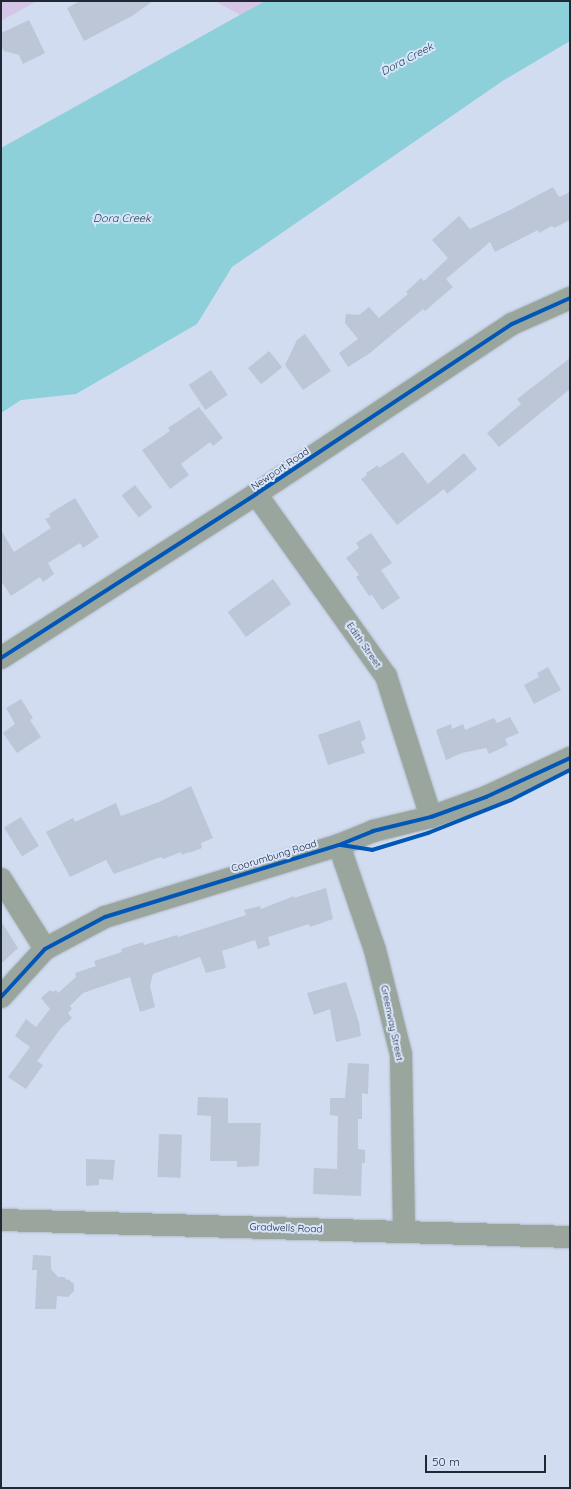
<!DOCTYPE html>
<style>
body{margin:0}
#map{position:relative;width:571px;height:1489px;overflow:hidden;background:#d1dcf0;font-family:Quicksand,sans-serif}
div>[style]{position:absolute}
.green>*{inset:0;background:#d5c5e6}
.water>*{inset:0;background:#8dd0da}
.building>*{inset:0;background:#bdc6d6;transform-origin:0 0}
.roads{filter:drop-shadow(0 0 1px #b0b9c8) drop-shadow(0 0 1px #b0b9c8)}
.minor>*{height:22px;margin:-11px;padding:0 11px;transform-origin:11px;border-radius:11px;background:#9aa69d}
.cycleway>*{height:4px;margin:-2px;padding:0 2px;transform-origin:2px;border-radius:2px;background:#0057b8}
span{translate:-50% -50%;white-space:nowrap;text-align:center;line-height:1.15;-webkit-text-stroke:4px #d9e5fc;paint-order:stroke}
.street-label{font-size:10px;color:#202836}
.water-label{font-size:11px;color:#194346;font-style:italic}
.frame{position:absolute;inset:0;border:2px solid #202836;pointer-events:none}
.scale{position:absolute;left:425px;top:1455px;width:121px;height:18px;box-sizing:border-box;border:2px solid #202836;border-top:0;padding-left:5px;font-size:12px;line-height:14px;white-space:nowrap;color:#202836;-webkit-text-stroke:3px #d9e5fc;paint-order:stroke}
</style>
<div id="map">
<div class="green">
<div style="clip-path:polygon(1px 1px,37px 1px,1px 21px)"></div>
<div style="clip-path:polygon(215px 1px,265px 1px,240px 15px)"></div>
</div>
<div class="water">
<div style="clip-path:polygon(265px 1px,570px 1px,570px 41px,504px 80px,232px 267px,197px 324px,76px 394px,21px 400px,1px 413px,1px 148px)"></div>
</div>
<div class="building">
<div style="clip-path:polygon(80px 1px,153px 1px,132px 16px,84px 41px,67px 8px)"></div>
<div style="clip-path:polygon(29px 20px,45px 53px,23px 64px,19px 55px,4px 51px,1px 46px,1px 33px)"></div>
<div style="clip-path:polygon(553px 187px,559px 197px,570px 192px,570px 220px,554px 228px,552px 226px,539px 233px,538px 230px,495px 252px,490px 242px,446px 279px,453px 287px,425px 311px,423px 309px,370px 353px,348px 367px,339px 353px,358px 339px,345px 323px,346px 314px,359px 315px,369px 307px,379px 318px,408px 294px,406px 292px,421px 278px,424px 281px,448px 258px,432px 240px,459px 216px,470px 229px,510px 210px)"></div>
<div style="clip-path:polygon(305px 334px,331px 371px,303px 390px,285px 365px,297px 340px)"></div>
<div style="left:269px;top:351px;width:21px;height:27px;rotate:51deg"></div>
<div style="clip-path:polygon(570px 358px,570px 389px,499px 447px,487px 433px,521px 404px,517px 399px)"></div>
<div style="left:211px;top:370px;width:30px;height:27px;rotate:56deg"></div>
<div style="clip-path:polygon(199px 407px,223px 438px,213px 446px,210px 442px,181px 464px,189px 475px,170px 489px,142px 450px,170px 431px,168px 428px)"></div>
<div style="clip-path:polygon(403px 452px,428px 484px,464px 453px,477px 469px,447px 494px,444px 489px,397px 525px,361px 479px,367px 475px,366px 473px,378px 465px,379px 468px)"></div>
<div style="left:135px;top:485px;width:28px;height:17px;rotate:52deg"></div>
<div style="clip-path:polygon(75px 498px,99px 537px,83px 548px,80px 543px,48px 563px,54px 574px,43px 582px,40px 577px,11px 596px,1px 581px,1px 530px,14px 552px,51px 528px,45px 519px,50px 517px,49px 514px)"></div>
<div style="clip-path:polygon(371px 533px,392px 563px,381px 570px,400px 598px,382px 610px,372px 595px,369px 596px,356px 577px,359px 575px,346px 558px,359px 548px,356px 543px)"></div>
<div style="left:273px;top:579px;width:31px;height:56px;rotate:54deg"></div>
<div style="clip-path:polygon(548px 667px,561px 690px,534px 704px,524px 685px,539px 677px,537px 673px)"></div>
<div style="clip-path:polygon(21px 699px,33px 718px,30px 720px,41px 737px,17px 753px,3px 733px,15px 724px,6px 708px)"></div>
<div style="clip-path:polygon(510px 717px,519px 733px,505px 739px,508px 745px,489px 754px,486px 748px,462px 753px,446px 760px,436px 730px,451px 724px,452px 729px,463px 724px,465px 730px,494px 718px,497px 723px)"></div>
<div style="clip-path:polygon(360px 720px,366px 739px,361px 742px,365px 753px,328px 765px,318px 735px)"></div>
<div style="clip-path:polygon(191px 786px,213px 838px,201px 843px,202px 848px,189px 853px,189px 852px,182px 855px,181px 852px,163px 859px,161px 857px,114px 874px,106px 860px,70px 877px,46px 832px,73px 818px,75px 822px,116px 803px,121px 816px,159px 802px)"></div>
<div style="left:21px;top:817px;width:34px;height:20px;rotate:58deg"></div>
<div style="clip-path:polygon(326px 888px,333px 919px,310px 927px,309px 924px,268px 937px,270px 945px,258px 949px,255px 940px,222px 951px,226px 968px,206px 973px,200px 957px,153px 974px,150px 986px,155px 1007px,140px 1012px,130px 977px,83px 993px,70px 1006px,72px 1009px,68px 1013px,72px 1018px,61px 1028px,37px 1061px,43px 1065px,26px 1089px,8px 1077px,30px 1047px,15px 1036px,26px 1019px,36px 1027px,50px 1009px,41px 998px,50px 990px,53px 992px,56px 990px,58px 993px,76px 977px,75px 973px,96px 966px,94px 961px,122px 952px,121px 949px,143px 942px,144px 945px,177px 935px,178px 937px,246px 915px,244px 910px,260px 906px,261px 909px,294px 896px,294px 898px)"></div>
<div style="clip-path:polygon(1px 921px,18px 948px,1px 964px)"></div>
<div style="clip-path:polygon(346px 982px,359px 1023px,361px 1036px,336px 1042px,330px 1009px,314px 1015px,307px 993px)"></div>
<div style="clip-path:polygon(348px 1063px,369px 1064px,368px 1094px,362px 1093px,362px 1119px,358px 1119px,358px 1149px,365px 1150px,365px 1163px,362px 1163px,361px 1196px,313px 1194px,314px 1168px,337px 1169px,338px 1116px,330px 1115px,330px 1098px,345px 1098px)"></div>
<div style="clip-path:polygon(198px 1097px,228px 1098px,228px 1123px,261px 1123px,259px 1166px,237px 1167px,237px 1161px,210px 1161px,211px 1116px,197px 1115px)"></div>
<div style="left:159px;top:1134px;width:23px;height:43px;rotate:2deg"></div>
<div style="clip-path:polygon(86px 1159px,115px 1160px,113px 1180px,99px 1179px,99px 1185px,86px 1186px)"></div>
<div style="clip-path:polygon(33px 1255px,51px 1256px,51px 1269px,58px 1277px,65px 1277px,65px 1279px,69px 1280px,74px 1284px,74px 1291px,68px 1297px,57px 1296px,56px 1309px,35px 1309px,37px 1270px,32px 1270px)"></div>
</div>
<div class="roads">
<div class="minor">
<div style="left:256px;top:494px;width:224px;rotate:54.5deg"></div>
<div style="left:386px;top:676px;width:148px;rotate:72.3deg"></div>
<div style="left:1px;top:658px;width:303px;rotate:-32.7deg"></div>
<div style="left:256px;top:494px;width:307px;rotate:-33.6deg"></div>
<div style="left:512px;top:324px;width:64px;rotate:-24.1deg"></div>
<div style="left:339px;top:845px;width:111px;rotate:71.1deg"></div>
<div style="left:375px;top:950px;width:107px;rotate:76deg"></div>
<div style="left:401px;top:1054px;width:178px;rotate:89deg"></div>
<div style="left:1px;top:879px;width:83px;rotate:57.8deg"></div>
<div style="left:1px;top:997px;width:65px;rotate:-47.5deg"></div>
<div style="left:45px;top:949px;width:68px;rotate:-28.1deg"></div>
<div style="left:105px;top:917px;width:245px;rotate:-17.1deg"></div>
<div style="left:339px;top:845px;width:37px;rotate:-22deg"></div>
<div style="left:373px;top:831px;width:60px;rotate:-13.6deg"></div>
<div style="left:431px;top:817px;width:59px;rotate:-20deg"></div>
<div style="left:486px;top:797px;width:93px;rotate:-24.9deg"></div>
<div style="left:1px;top:1220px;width:569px;rotate:1.71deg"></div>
</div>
</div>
<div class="cycleway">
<div style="left:1px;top:658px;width:303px;rotate:-32.7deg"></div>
<div style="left:256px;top:494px;width:307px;rotate:-33.6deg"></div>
<div style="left:512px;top:324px;width:64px;rotate:-24.1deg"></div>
<div style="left:341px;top:845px;width:31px;rotate:9deg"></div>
<div style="left:372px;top:850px;width:59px;rotate:-16.9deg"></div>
<div style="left:428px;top:833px;width:89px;rotate:-21.7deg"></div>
<div style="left:511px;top:800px;width:66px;rotate:-27deg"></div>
<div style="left:1px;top:997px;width:65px;rotate:-47.5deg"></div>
<div style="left:45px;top:949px;width:68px;rotate:-28.1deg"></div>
<div style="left:105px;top:917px;width:245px;rotate:-17.1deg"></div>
<div style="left:339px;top:845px;width:37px;rotate:-22deg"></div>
<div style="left:373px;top:831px;width:60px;rotate:-13.6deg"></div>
<div style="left:431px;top:817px;width:59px;rotate:-20deg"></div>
<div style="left:486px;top:797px;width:93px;rotate:-24.9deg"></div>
</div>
<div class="street-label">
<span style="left:280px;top:469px;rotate:-34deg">Newport Road</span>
<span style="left:364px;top:645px;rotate:55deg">Edith Street</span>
<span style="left:274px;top:856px;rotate:-17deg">Coorumbung Road</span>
<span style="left:392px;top:1023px;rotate:78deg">Greenway Street</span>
<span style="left:286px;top:1228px;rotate:2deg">Gradwells Road</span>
</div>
<div class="water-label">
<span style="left:407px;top:59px;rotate:-28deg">Dora Creek</span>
<span style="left:122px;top:218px">Dora Creek</span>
</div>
<div class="frame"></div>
<div class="scale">50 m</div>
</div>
